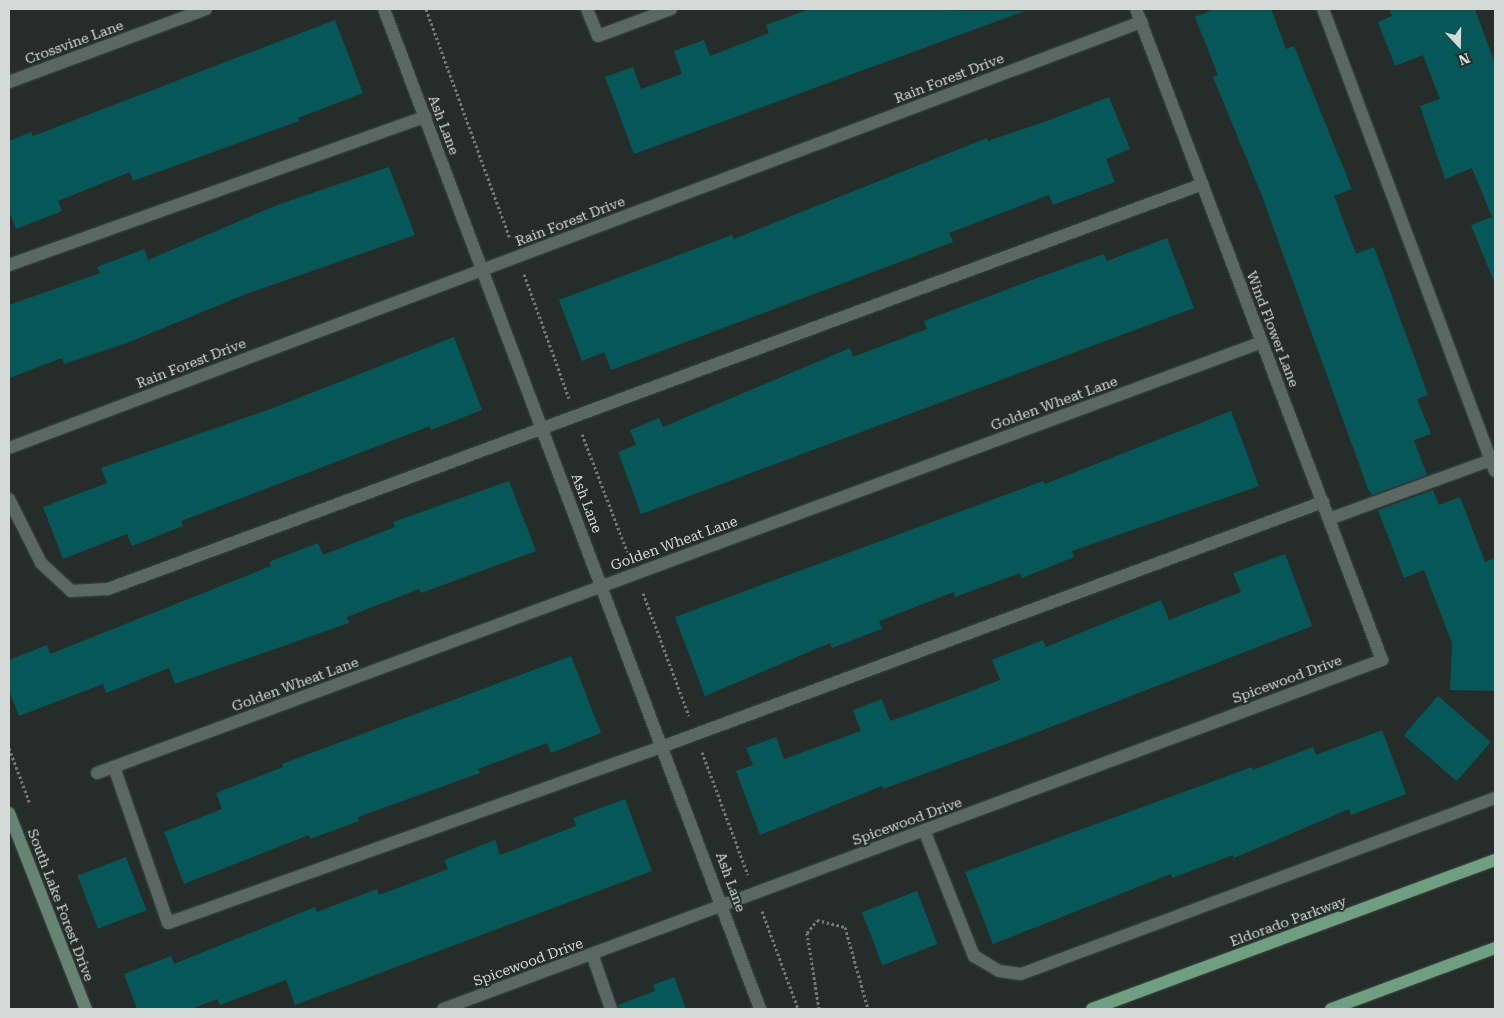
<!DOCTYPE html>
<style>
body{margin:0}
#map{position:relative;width:1504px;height:1018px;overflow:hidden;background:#242d2a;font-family:"Roboto Serif",serif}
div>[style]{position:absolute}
.building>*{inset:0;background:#085758;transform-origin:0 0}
.path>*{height:3px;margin-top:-1.5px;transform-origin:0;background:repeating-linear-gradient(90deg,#727a77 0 2.5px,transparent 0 5px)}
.roads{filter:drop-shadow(0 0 1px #414846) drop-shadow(0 0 1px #414846)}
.service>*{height:12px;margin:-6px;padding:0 6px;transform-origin:6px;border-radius:6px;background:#5c6764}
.minor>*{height:12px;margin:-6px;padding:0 6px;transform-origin:6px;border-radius:6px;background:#5c6764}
.tertiary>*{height:12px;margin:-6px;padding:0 6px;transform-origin:6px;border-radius:6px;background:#5c6764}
.secondary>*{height:12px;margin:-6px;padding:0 6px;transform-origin:6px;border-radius:6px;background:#668373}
.primary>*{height:12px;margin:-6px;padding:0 6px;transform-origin:6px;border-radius:6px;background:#6f9e81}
span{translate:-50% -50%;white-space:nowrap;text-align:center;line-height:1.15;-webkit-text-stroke:4px #242d2a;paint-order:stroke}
.street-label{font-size:14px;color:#d4dad8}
.frame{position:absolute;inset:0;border:10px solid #d4dad8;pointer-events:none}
.north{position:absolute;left:1434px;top:20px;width:50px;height:50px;-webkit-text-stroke:4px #242d2a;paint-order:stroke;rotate:159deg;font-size:14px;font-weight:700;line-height:20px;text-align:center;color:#d4dad8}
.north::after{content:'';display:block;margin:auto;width:18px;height:22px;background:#d4dad8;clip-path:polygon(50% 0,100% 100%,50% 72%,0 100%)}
</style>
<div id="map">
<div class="building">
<div style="clip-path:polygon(810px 9px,1025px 11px,634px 154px,605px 77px,633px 67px,641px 89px,682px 74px,674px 51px,704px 40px,710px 56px,769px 33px,766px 25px)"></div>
<div style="clip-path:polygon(1215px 9px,1271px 9px,1286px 49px,1294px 46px,1352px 189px,1334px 196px,1356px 254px,1374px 247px,1428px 395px,1417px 399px,1431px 434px,1414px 440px,1427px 475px,1372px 495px,1368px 489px,1262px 196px,1213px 77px,1218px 75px,1195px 17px)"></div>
<div style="clip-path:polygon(1389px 9px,1475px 9px,1495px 64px,1495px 284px,1471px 225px,1492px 217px,1472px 168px,1445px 179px,1420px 106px,1440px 99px,1423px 55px,1395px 66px,1378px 22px,1392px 16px)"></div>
<div style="clip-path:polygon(335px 20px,363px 93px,298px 118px,299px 121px,133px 181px,130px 172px,58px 201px,62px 211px,16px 229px,9px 211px,9px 141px,31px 132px,33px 136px)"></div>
<div style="clip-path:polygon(1109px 97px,1130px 149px,1106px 159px,1115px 182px,1053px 205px,1049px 195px,949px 233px,953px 242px,611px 370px,604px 352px,582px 361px,559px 300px,732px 235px,734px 239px,987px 138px,988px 141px,1047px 121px)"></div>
<div style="clip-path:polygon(389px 167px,415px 235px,246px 294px,127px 343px,64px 364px,62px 358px,9px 378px,9px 305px,100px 273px,97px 267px,144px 249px,148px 260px,277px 205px)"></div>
<div style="clip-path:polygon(1167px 238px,1194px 308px,641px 514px,618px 452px,636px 445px,630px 430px,659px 418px,663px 427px,850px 348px,853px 357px,927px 329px,924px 321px,1040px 277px,1104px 254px,1107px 261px)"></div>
<div style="clip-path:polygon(454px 337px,482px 410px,431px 430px,430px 426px,181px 521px,183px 526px,132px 546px,127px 534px,63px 559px,43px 507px,107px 483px,101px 468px,273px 408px)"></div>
<div style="clip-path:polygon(1231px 411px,1259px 486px,1072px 551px,1074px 557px,1022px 578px,1020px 573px,955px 597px,954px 592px,879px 621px,882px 629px,832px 648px,830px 643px,705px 696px,675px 617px,1043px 481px,1045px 484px)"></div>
<div style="clip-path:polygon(509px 481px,536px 551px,421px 593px,419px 589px,347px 617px,349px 623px,175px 684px,169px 668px,106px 693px,103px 684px,19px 716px,9px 690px,9px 660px,47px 645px,50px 654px,271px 566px,269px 562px,318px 543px,323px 555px,395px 527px,393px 522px)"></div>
<div style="clip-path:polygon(1433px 490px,1439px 505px,1460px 497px,1485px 562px,1495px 558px,1495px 691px,1450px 690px,1452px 643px,1424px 570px,1404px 578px,1378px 510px)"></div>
<div style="clip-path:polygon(1285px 554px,1312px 626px,1022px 738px,883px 789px,882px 786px,760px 835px,736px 771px,753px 765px,746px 748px,776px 737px,784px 759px,861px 731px,853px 710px,882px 699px,890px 721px,919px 711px,1000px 680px,992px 660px,1043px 640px,1046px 647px,1161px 600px,1169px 620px,1241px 592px,1233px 573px)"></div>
<div style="clip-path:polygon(571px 656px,601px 733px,551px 753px,547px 743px,478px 769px,480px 773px,358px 817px,359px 821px,310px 839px,309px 835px,184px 884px,164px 832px,222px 809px,216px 793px,283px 767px,282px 764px)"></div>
<div style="left:1438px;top:696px;width:70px;height:52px;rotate:41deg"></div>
<div style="clip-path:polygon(1382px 730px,1406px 794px,1351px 815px,1349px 809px,1234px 858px,1233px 855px,1172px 878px,1171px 874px,993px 944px,965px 872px,1252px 767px,1253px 770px,1313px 747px,1316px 755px)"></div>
<div style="clip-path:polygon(625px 799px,652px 871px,295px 1005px,286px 980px,220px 1005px,217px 999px,192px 1009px,137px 1009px,124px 974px,171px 956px,174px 964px,315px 907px,317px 912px,377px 889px,379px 895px,448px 869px,444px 860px,495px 840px,500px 855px,576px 826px,573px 818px)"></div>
<div style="left:126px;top:857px;width:57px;height:52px;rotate:69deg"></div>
<div style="left:917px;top:891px;width:57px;height:59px;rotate:69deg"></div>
<div style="clip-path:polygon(674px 977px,686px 1009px,619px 1009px,618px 1005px,655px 991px,653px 985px)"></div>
</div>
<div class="path">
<div style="left:426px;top:9px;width:244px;rotate:69.9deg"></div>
<div style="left:524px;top:274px;width:132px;rotate:70.1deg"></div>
<div style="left:582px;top:434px;width:129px;rotate:69deg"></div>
<div style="left:643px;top:593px;width:131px;rotate:69.5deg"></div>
<div style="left:9px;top:748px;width:60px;rotate:69.4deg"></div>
<div style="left:702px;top:752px;width:131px;rotate:69.5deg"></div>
<div style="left:762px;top:911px;width:104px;rotate:69.8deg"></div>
<div style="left:819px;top:1009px;width:77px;rotate:-99deg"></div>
<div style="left:807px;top:933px;width:16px;rotate:-52deg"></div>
<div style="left:817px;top:920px;width:29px;rotate:14deg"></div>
<div style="left:845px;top:927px;width:85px;rotate:74.3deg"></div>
</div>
<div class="roads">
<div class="service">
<div style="left:587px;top:9px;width:29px;rotate:68deg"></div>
<div style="left:598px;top:36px;width:78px;rotate:-20.3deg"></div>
<div style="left:1323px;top:9px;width:493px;rotate:69.6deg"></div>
<div style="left:9px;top:265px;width:442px;rotate:-19.6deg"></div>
<div style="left:9px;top:499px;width:72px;rotate:63.4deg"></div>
<div style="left:41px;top:563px;width:41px;rotate:43deg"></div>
<div style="left:71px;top:591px;width:37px;rotate:-3deg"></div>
<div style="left:108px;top:589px;width:1167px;rotate:-20.3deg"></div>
<div style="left:1329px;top:519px;width:172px;rotate:-20deg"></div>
<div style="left:114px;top:767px;width:165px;rotate:70.9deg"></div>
<div style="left:168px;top:923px;width:527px;rotate:-19.64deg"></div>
<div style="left:664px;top:746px;width:703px;rotate:-20.32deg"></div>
<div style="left:924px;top:830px;width:136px;rotate:68.4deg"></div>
<div style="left:974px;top:956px;width:29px;rotate:31deg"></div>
<div style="left:999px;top:971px;width:22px;rotate:8deg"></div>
<div style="left:1021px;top:974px;width:506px;rotate:-20.37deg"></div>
<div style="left:592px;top:954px;width:58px;rotate:70.9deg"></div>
</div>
<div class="minor">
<div style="left:9px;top:82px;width:210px;rotate:-20.3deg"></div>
<div style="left:9px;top:448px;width:1210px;rotate:-20.62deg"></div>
<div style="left:97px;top:773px;width:1242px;rotate:-20.3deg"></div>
<div style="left:443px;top:1009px;width:1002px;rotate:-20.39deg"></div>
<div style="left:1382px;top:660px;width:696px;rotate:-110.7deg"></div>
</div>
<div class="tertiary">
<div style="left:384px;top:9px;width:1068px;rotate:69.39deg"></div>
</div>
<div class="secondary">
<div style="left:9px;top:813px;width:211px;rotate:68.6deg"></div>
</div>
<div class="primary">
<div style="left:1092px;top:1009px;width:430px;rotate:-20.3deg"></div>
<div style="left:1331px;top:1009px;width:175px;rotate:-20.4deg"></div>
</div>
</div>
<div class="street-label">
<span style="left:74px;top:42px;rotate:-20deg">Crossvine Lane</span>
<span style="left:949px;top:78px;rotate:-21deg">Rain Forest Drive</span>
<span style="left:444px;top:125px;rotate:69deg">Ash Lane</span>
<span style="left:570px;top:221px;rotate:-21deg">Rain Forest Drive</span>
<span style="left:1273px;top:329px;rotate:69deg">Wind Flower Lane</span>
<span style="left:191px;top:363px;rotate:-21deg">Rain Forest Drive</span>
<span style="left:1054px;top:403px;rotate:-20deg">Golden Wheat Lane</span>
<span style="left:587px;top:503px;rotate:69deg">Ash Lane</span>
<span style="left:674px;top:543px;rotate:-20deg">Golden Wheat Lane</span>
<span style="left:1287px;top:679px;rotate:-20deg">Spicewood Drive</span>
<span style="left:295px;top:684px;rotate:-20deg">Golden Wheat Lane</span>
<span style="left:907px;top:821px;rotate:-20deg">Spicewood Drive</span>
<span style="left:731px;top:882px;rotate:70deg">Ash Lane</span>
<span style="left:61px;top:905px;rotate:69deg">South Lake Forest Drive</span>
<span style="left:1288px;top:921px;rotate:-20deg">Eldorado Parkway</span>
<span style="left:528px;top:962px;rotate:-20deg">Spicewood Drive</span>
</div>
<div class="frame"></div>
<div class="north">N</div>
</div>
